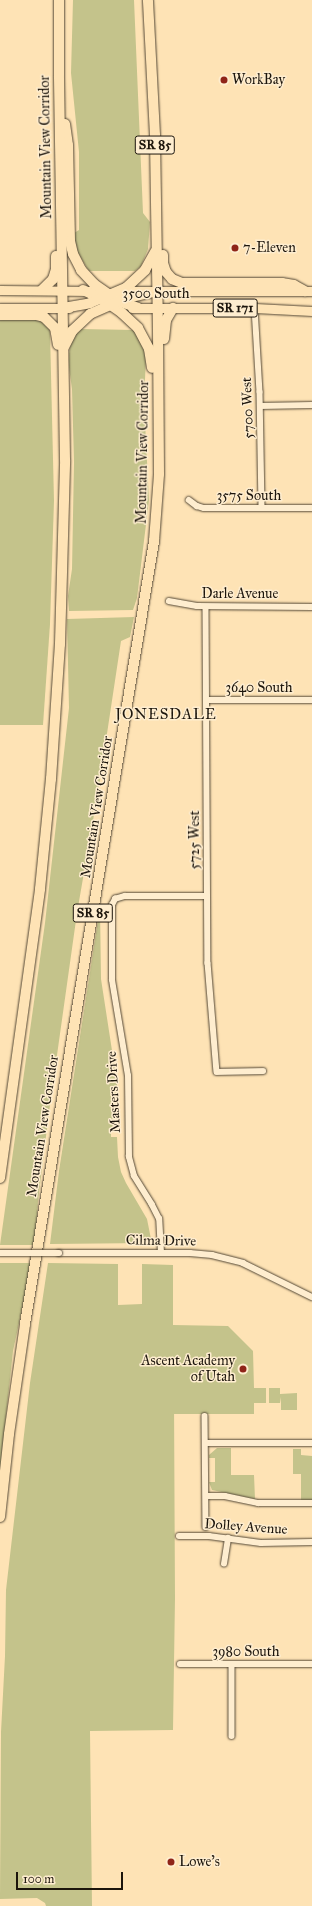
<!DOCTYPE html>
<style>
body{margin:0}
#map{position:relative;width:312px;height:1906px;overflow:hidden;background:#fee3b5;font-family:"IM FELL Great Primer",serif}
div>[style]{position:absolute}
.green>*{inset:0;background:#c4c38b}
.roads{filter:drop-shadow(0 0 1px #544836) drop-shadow(0 0 1px #544836)}
.street>*{height:5.5px;margin:-2.75px;padding:0 2.75px;transform-origin:2.75px;border-radius:2.75px;background:#feedcf}
.primary>*{height:9px;margin:-4.5px;padding:0 4.5px;transform-origin:4.5px;border-radius:4.5px;background:#fee3b5}
.highway>*{height:10px;margin:-5px;padding:0 5px;transform-origin:5px;border-radius:5px;background:#fee3b5}
.bridges{filter:drop-shadow(0 0 1px #544836) drop-shadow(0 0 1px #544836)}
.street-bridge>*{height:5.5px;margin:-2.75px;padding:0 2.75px;transform-origin:2.75px;border-radius:2.75px;background:#feedcf}
.dots>*{width:11px;height:11px;translate:-50% -50%;box-sizing:border-box;border:2px solid #feedcf;border-radius:50%}
span{translate:-50% -50%;white-space:nowrap;text-align:center;line-height:1.15;-webkit-text-stroke:3px #feedcf;paint-order:stroke}
.shield-label span{padding:1px 3px;background:#feedcf;border:1px solid;border-radius:3px;-webkit-text-stroke-width:0}
.shield-label{font-size:13px;color:#1c150c;font-weight:700}
.poi-label{font-size:14px;color:#1c150c}
.left{translate:0 -50%;text-align:left}
.right{translate:-100% -50%;text-align:right}
.street-label{font-size:14px;color:#1c150c}
.neighbourhood-label{font-size:15px;color:#1c150c;letter-spacing:1px}
.scale{position:absolute;left:16px;top:1872px;width:107px;height:18px;box-sizing:border-box;border:2px solid #1c150c;border-top:0;padding-left:5px;font-size:12px;line-height:14px;white-space:nowrap;color:#1c150c;-webkit-text-stroke:3px #feedcf;paint-order:stroke}
</style>
<div id="map">
<div class="green">
<div style="clip-path:polygon(73px 0,134px 0,143px 213px,150px 222px,148px 249px,141px 266px,135px 271px,89px 271px,78px 253px,74px 238px,74px 233px,79px 230px,79px 152px,71px 73px)"></div>
<div style="clip-path:polygon(0 317px,39px 319px,49px 328px,50px 332px,54px 501px,50px 624px,43px 725px,0 725px)"></div>
<div style="clip-path:polygon(80px 329px,134px 330px,143px 348px,146px 356px,144px 403px,149px 500px,137px 598px,133px 610px,69px 611px,68px 596px,72px 569px,74px 462px,72px 389px,68px 360px,71px 341px)"></div>
<div style="clip-path:polygon(134px 617px,130px 637px,121px 641px,100px 780px,77px 913px,49px 1112px,38px 1201px,35px 1245px,0 1245px,45px 923px,69px 708px,67px 619px)"></div>
<div style="clip-path:polygon(100px 908px,101px 979px,117px 1083px,117px 1131px,111px 1131px,111px 1137px,117px 1137px,118px 1157px,121px 1172px,126px 1183px,147px 1219px,151px 1239px,147px 1243px,50px 1244px,59px 1171px)"></div>
<div style="clip-path:polygon(0 1263px,32px 1263px,13px 1351px,0 1473px)"></div>
<div style="clip-path:polygon(48px 1263px,118px 1264px,118px 1305px,142px 1304px,142px 1264px,173px 1265px,173px 1325px,228px 1326px,253px 1351px,254px 1388px,266px 1388px,266px 1403px,254px 1403px,254px 1414px,174px 1414px,174px 1398px,175px 1598px,173px 1730px,90px 1731px,92px 1906px,46px 1906px,45px 1903px,37px 1898px,0 1899px,1px 1732px,5px 1656px,6px 1590px,30px 1383px)"></div>
<div style="clip-path:polygon(269px 1388px,280px 1388px,280px 1394px,297px 1393px,297px 1410px,281px 1410px,281px 1397px,280px 1403px,269px 1403px)"></div>
<div style="clip-path:polygon(217px 1448px,231px 1448px,231px 1475px,254px 1475px,255px 1499px,212px 1490px,209px 1482px,215px 1482px,215px 1458px,209px 1458px,209px 1455px)"></div>
<div style="clip-path:polygon(293px 1449px,301px 1449px,301px 1455px,312px 1456px,312px 1500px,301px 1500px,301px 1474px,293px 1474px)"></div>
</div>
<div class="roads">
<div class="street">
<div style="left:255px;top:308px;width:84px;rotate:86.6deg"></div>
<div style="left:260px;top:392px;width:116px;rotate:89deg"></div>
<div style="left:260px;top:406px;width:52px;rotate:-1.1deg"></div>
<div style="left:189px;top:500px;width:10px;rotate:37deg"></div>
<div style="left:197px;top:506px;width:7px;rotate:16deg"></div>
<div style="left:204px;top:508px;width:108px"></div>
<div style="left:169px;top:601px;width:28px;rotate:10deg"></div>
<div style="left:197px;top:606px;width:115px;rotate:0.5deg"></div>
<div style="left:206px;top:607px;width:356px;rotate:89.7deg"></div>
<div style="left:208px;top:963px;width:109px;rotate:85.3deg"></div>
<div style="left:217px;top:1072px;width:46px;rotate:-1.2deg"></div>
<div style="left:207px;top:700px;width:105px"></div>
<div style="left:59px;top:1253px;width:131px"></div>
<div style="left:190px;top:1253px;width:22px;rotate:5deg"></div>
<div style="left:212px;top:1255px;width:32px;rotate:14deg"></div>
<div style="left:243px;top:1263px;width:77px;rotate:26.2deg"></div>
<div style="left:161px;top:1253px;width:34px;rotate:-93deg"></div>
<div style="left:159px;top:1219px;width:16px;rotate:-117deg"></div>
<div style="left:152px;top:1205px;width:34px;rotate:-122deg"></div>
<div style="left:134px;top:1176px;width:20px;rotate:-105deg"></div>
<div style="left:129px;top:1157px;width:81px;rotate:-90.7deg"></div>
<div style="left:128px;top:1076px;width:97px;rotate:-99.5deg"></div>
<div style="left:112px;top:980px;width:75px;rotate:-90deg"></div>
<div style="left:112px;top:905px;width:7px;rotate:-63deg"></div>
<div style="left:115px;top:899px;width:10px;rotate:-17deg"></div>
<div style="left:125px;top:896px;width:82px"></div>
<div style="left:205px;top:1416px;width:111px;rotate:89.5deg"></div>
<div style="left:205px;top:1443px;width:107px"></div>
<div style="left:206px;top:1496px;width:19px"></div>
<div style="left:225px;top:1496px;width:34px;rotate:12deg"></div>
<div style="left:258px;top:1503px;width:54px"></div>
<div style="left:179px;top:1536px;width:30px"></div>
<div style="left:209px;top:1536px;width:52px;rotate:7.7deg"></div>
<div style="left:261px;top:1543px;width:51px;rotate:-1.1deg"></div>
<div style="left:224px;top:1564px;width:26px;rotate:-81deg"></div>
<div style="left:180px;top:1664px;width:132px"></div>
<div style="left:232px;top:1664px;width:72px;rotate:90deg"></div>
</div>
<div class="primary">
<div style="left:0;top:290px;width:91px;rotate:0.6deg"></div>
<div style="left:119px;top:291px;width:193px"></div>
<div style="left:0;top:308px;width:69px"></div>
<div style="left:132px;top:308px;width:123px"></div>
<div style="left:255px;top:308px;width:57px;rotate:3deg"></div>
</div>
<div class="highway">
<div style="left:65px;top:124px;width:21px;rotate:82deg"></div>
<div style="left:68px;top:145px;width:96px;rotate:88.8deg"></div>
<div style="left:70px;top:241px;width:13px;rotate:77deg"></div>
<div style="left:73px;top:254px;width:18px;rotate:63deg"></div>
<div style="left:81px;top:270px;width:19px;rotate:47deg"></div>
<div style="left:94px;top:284px;width:29px;rotate:35deg"></div>
<div style="left:118px;top:301px;width:21px;rotate:19deg"></div>
<div style="left:163px;top:255px;width:8px;rotate:90deg"></div>
<div style="left:163px;top:263px;width:9px;rotate:72deg"></div>
<div style="left:166px;top:272px;width:9px;rotate:49deg"></div>
<div style="left:172px;top:279px;width:11px;rotate:22deg"></div>
<div style="left:182px;top:283px;width:100px"></div>
<div style="left:282px;top:283px;width:12px;rotate:9deg"></div>
<div style="left:294px;top:285px;width:13px;rotate:29deg"></div>
<div style="left:42px;top:290px;width:16px;rotate:-45deg"></div>
<div style="left:53px;top:279px;width:10px;rotate:-73deg"></div>
<div style="left:56px;top:269px;width:13px;rotate:-90deg"></div>
<div style="left:83px;top:290px;width:21px;rotate:25deg"></div>
<div style="left:102px;top:299px;width:24px;rotate:35deg"></div>
<div style="left:122px;top:313px;width:22px;rotate:43deg"></div>
<div style="left:138px;top:328px;width:24px;rotate:62deg"></div>
<div style="left:149px;top:349px;width:19px;rotate:81deg"></div>
<div style="left:63px;top:308px;width:27px;rotate:-10deg"></div>
<div style="left:90px;top:303px;width:39px;rotate:-23deg"></div>
<div style="left:126px;top:288px;width:26px;rotate:-43deg"></div>
<div style="left:145px;top:270px;width:21px;rotate:-61deg"></div>
<div style="left:0;top:315px;width:36px"></div>
<div style="left:36px;top:315px;width:8px;rotate:14deg"></div>
<div style="left:44px;top:317px;width:16px;rotate:45deg"></div>
<div style="left:55px;top:328px;width:17px;rotate:80deg"></div>
<div style="left:164px;top:339px;width:19px;rotate:-84deg"></div>
<div style="left:166px;top:320px;width:14px;rotate:-60deg"></div>
<div style="left:64px;top:347px;width:18px;rotate:-63deg"></div>
<div style="left:72px;top:331px;width:25px;rotate:-43deg"></div>
<div style="left:90px;top:314px;width:36px;rotate:-24deg"></div>
<div style="left:123px;top:299px;width:35px;rotate:-13deg"></div>
<div style="left:0;top:1178px;width:292px;rotate:-82.1deg"></div>
<div style="left:40px;top:889px;width:111px;rotate:-84.3deg"></div>
<div style="left:51px;top:779px;width:135px;rotate:-86.2deg"></div>
<div style="left:60px;top:644px;width:184px;rotate:-88.4deg"></div>
<div style="left:65px;top:460px;width:385px;rotate:-90.9deg"></div>
<div style="left:59px;top:75px;width:75px;rotate:-90deg"></div>
<div style="left:0;top:1517px;width:83px;rotate:-83.8deg"></div>
<div style="left:9px;top:1434px;width:111px;rotate:-81.7deg"></div>
<div style="left:25px;top:1324px;width:794px;rotate:-80.64deg"></div>
<div style="left:154px;top:541px;width:67px;rotate:-85.7deg"></div>
<div style="left:159px;top:474px;width:144px;rotate:-90.4deg"></div>
<div style="left:158px;top:330px;width:195px;rotate:-90.9deg"></div>
<div style="left:155px;top:135px;width:135px;rotate:-93deg"></div>
</div>
</div>
<div class="bridges">
<div class="street-bridge">
<div style="left:0;top:1253px;width:59px"></div>
</div>
</div>
<div class="dots">
<div style="left:224px;top:80px;background:#8f2418"></div>
<div style="left:235px;top:248px;background:#8f2418"></div>
<div style="left:243px;top:1369px;background:#8f2418"></div>
<div style="left:171px;top:1862px;background:#8f2418"></div>
</div>
<div class="shield-label">
<span style="left:155px;top:145px">SR 85</span>
<span style="left:235px;top:308px">SR 171</span>
<span style="left:93px;top:913px">SR 85</span>
</div>
<div class="poi-label">
<span class="left" style="left:232px;top:80px">WorkBay</span>
<span class="left" style="left:243px;top:248px">7-Eleven</span>
<span class="right" style="left:235px;top:1369px">Ascent Academy<br>of Utah</span>
<span class="left" style="left:179px;top:1862px">Lowe's</span>
</div>
<div class="street-label">
<span style="left:46px;top:147px;rotate:-91deg">Mountain View Corridor</span>
<span style="left:156px;top:294px">3500 South</span>
<span style="left:248px;top:408px;rotate:-92deg">5700 West</span>
<span style="left:143px;top:452px;rotate:-89deg">Mountain View Corridor</span>
<span style="left:249px;top:496px">3575 South</span>
<span style="left:240px;top:594px">Darle Avenue</span>
<span style="left:259px;top:688px">3640 South</span>
<span style="left:97px;top:807px;rotate:-81deg">Mountain View Corridor</span>
<span style="left:195px;top:840px;rotate:-90deg">5725 West</span>
<span style="left:114px;top:1092px;rotate:-93deg">Masters Drive</span>
<span style="left:43px;top:1126px;rotate:-81deg">Mountain View Corridor</span>
<span style="left:161px;top:1241px;rotate:1deg">Cilma Drive</span>
<span style="left:246px;top:1527px;rotate:4deg">Dolley Avenue</span>
<span style="left:246px;top:1652px">3980 South</span>
</div>
<div class="neighbourhood-label">
<span style="left:166px;top:715px">JONESDALE</span>
</div>
<div class="scale">100 m</div>
</div>
